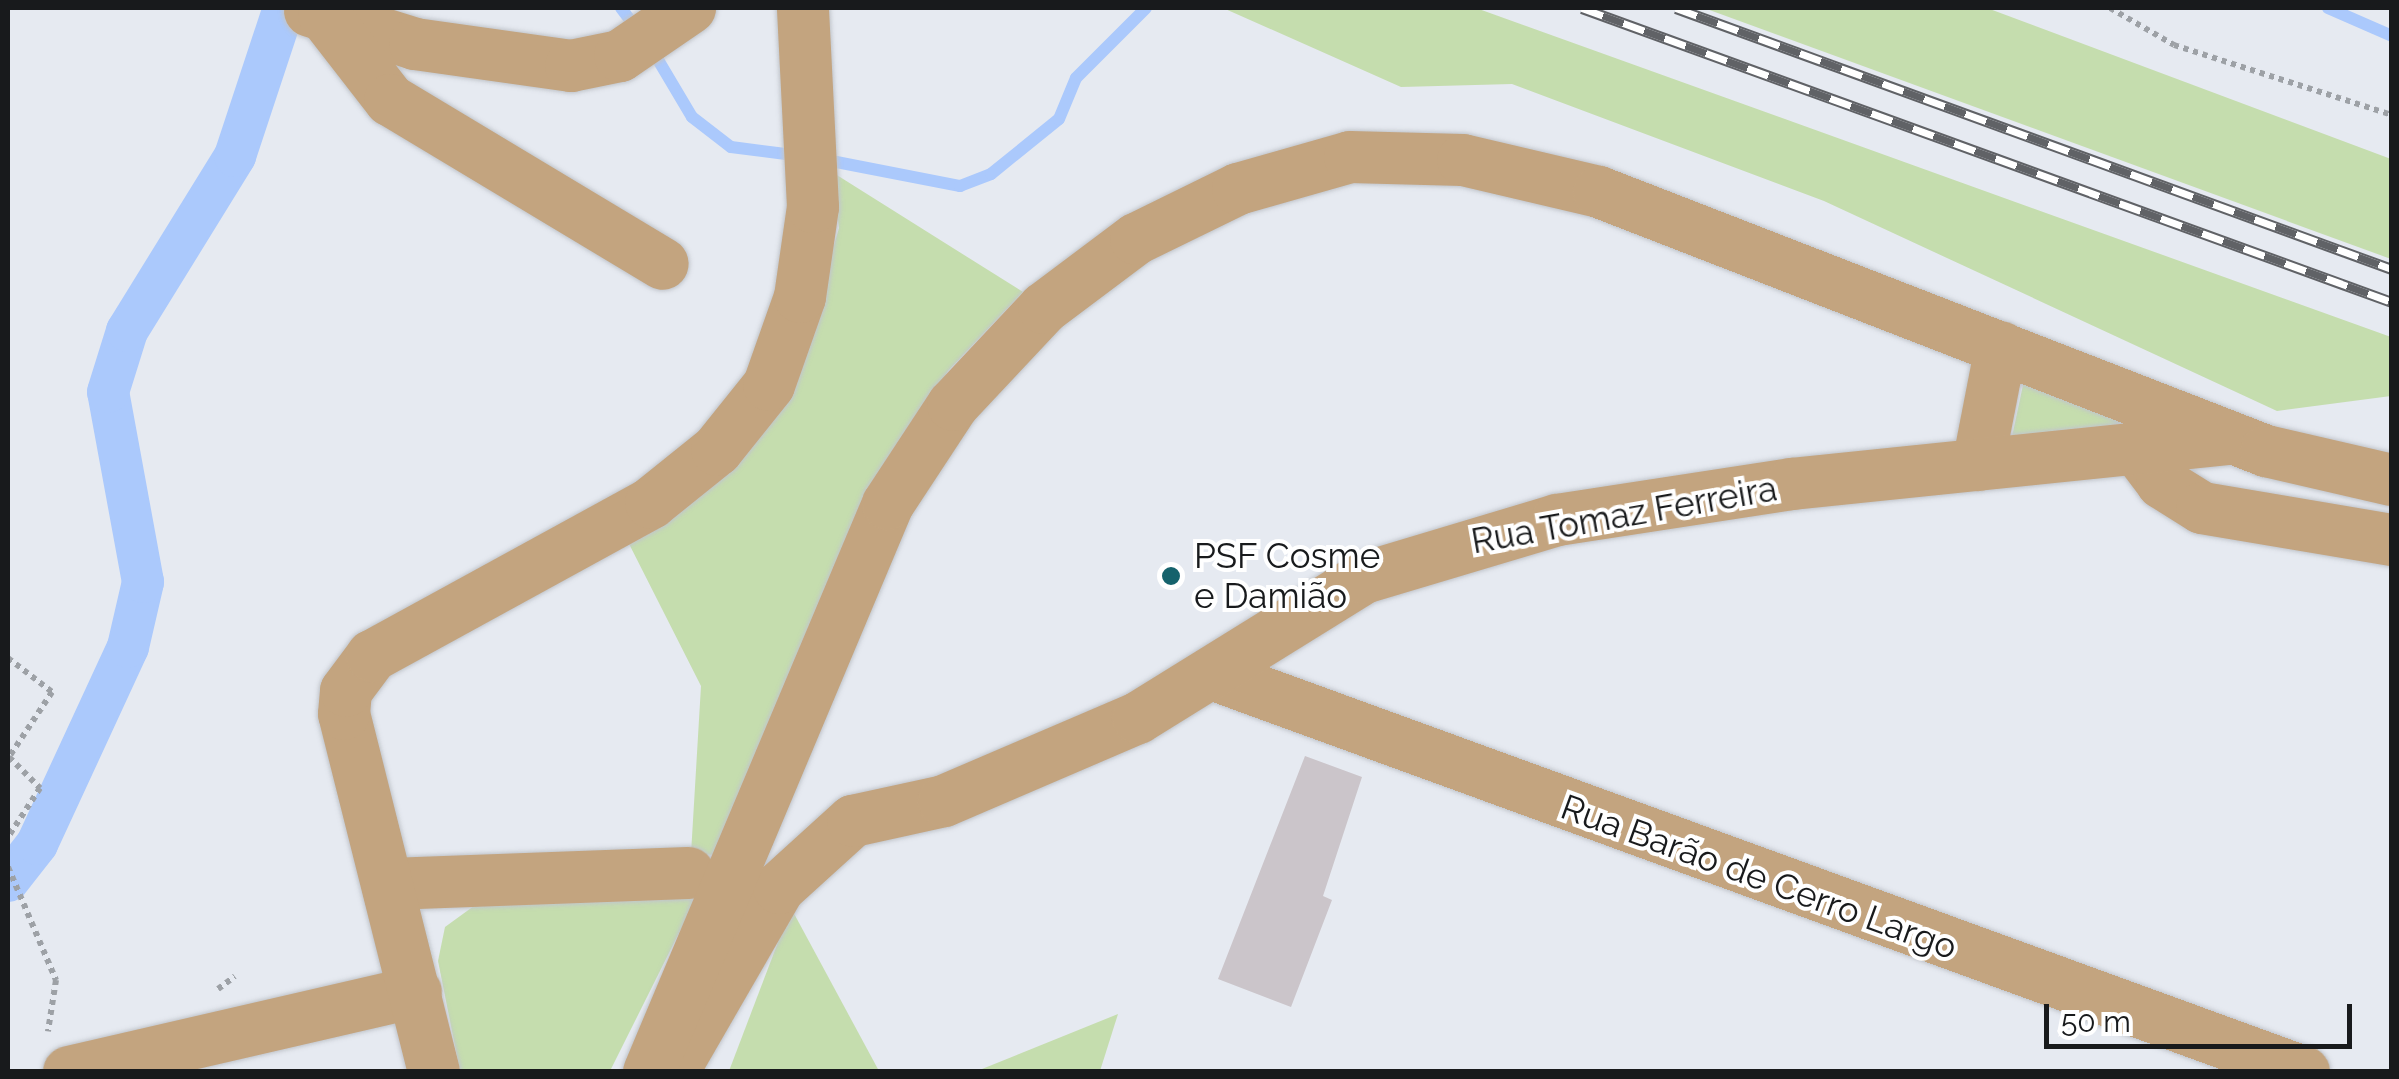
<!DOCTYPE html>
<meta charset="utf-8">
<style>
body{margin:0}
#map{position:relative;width:2399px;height:1079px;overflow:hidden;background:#e6eaf1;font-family:Raleway,sans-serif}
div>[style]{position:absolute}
.green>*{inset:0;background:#c5ddae}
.stream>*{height:12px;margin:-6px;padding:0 6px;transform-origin:6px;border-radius:6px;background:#abc9fc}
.canal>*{height:42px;margin:-21px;padding:0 21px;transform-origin:21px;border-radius:21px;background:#abc9fc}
.building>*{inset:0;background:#cbc5ca}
.path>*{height:6px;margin-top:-3px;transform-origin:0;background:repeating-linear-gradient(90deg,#9da1a6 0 5px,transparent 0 10px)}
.roads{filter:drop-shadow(0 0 2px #c1c5cb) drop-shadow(0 0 2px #c1c5cb)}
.minor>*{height:52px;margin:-26px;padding:0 26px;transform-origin:26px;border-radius:26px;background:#c3a47f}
.rail>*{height:11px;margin-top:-5.5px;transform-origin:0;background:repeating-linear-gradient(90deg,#fff 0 22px,#606266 0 44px);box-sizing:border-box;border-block:2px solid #606266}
.dots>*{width:28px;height:28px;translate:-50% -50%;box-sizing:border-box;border:5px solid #fff;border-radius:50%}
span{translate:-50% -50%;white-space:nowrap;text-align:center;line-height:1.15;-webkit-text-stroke:8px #fff;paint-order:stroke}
.street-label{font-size:35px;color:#181a1c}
.poi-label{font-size:35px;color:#181a1c}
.left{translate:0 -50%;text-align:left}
.frame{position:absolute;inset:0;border:10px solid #181a1c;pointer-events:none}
.scale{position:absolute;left:2044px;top:1004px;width:308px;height:45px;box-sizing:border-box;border:5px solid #181a1c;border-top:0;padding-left:12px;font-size:30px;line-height:35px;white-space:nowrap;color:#181a1c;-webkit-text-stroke:8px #fff;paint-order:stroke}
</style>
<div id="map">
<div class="green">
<div style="clip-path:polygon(1223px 8px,1476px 8px,2391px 337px,2391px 396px,2277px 411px,1824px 201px,1512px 84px,1401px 87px)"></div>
<div style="clip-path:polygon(1704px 8px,1987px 8px,2391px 159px,2391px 259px)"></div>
<div style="clip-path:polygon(832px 172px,1023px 292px,948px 371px,878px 479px,718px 855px,691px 854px,701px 686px,622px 530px,815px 309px,839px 228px)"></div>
<div style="clip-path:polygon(2026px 371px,2183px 431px,2010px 446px)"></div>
<div style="clip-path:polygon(699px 893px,610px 1071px,460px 1071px,438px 961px,445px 927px,478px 903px)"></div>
<div style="clip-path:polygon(791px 908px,879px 1071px,729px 1071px)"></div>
<div style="clip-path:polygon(1118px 1014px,1100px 1071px,977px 1071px)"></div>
</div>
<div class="stream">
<div style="left:621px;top:8px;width:30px;rotate:53deg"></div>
<div style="left:2328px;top:8px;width:70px;rotate:23.6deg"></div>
<div style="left:651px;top:48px;width:80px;rotate:59.3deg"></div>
<div style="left:692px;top:117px;width:49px;rotate:37.6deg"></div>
<div style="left:731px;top:147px;width:71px;rotate:7.3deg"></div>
<div style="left:821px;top:159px;width:142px;rotate:11deg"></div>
<div style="left:960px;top:186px;width:33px;rotate:-21deg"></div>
<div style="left:991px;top:174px;width:87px;rotate:-39deg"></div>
<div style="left:1059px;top:119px;width:44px;rotate:-67.5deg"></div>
<div style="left:1076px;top:78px;width:99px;rotate:-45deg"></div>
</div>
<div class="canal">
<div style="left:8px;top:881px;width:47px;rotate:-51.9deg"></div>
<div style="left:37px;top:844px;width:217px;rotate:-65.2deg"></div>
<div style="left:128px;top:647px;width:67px;rotate:-77deg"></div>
<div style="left:143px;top:582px;width:193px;rotate:-100.4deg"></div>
<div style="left:108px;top:392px;width:64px;rotate:-72.7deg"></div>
<div style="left:127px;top:331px;width:206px;rotate:-58.3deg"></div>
<div style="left:235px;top:156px;width:156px;rotate:-71.7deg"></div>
</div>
<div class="building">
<div style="clip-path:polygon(1305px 756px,1362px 777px,1323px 896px,1332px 900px,1291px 1007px,1218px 979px)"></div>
</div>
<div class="path">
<div style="left:2110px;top:8px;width:74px;rotate:30deg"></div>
<div style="left:2174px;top:45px;width:229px;rotate:17.8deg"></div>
<div style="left:8px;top:658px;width:56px;rotate:37.7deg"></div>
<div style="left:52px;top:692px;width:78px;rotate:123.5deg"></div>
<div style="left:9px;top:757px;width:44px;rotate:45deg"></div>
<div style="left:40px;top:788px;width:59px;rotate:123.1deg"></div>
<div style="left:8px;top:867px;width:123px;rotate:67deg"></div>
<div style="left:56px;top:980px;width:52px;rotate:98.9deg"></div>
<div style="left:218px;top:989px;width:21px;rotate:-37deg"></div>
</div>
<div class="roads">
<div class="minor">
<div style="left:310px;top:11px;width:110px;rotate:17.4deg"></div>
<div style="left:415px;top:44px;width:158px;rotate:8deg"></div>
<div style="left:571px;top:66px;width:50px;rotate:-11.5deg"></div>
<div style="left:620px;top:56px;width:85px;rotate:-34.4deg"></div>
<div style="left:324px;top:15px;width:108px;rotate:52.2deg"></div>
<div style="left:390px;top:100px;width:318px;rotate:31deg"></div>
<div style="left:2139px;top:452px;width:39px;rotate:53deg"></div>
<div style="left:2162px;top:483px;width:47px;rotate:32deg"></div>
<div style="left:2202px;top:508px;width:193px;rotate:9.6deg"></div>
<div style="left:1978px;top:465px;width:120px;rotate:-79deg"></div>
<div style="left:1217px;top:676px;width:1157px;rotate:20.02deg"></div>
<div style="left:389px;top:884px;width:300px;rotate:-2.1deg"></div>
<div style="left:678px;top:1063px;width:202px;rotate:-60deg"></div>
<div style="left:779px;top:888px;width:100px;rotate:-42.2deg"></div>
<div style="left:853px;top:821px;width:93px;rotate:-12.4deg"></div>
<div style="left:944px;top:801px;width:211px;rotate:-23.2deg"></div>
<div style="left:1138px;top:718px;width:266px;rotate:-31.8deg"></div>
<div style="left:1364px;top:578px;width:202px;rotate:-16.7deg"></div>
<div style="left:1557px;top:520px;width:238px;rotate:-8.7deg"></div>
<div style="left:1792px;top:484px;width:438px;rotate:-5.9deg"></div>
<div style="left:69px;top:1072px;width:356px;rotate:-13deg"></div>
<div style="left:434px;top:1072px;width:369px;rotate:-104.1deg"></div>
<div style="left:344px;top:714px;width:23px;rotate:-85deg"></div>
<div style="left:346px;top:691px;width:44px;rotate:-53.4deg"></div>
<div style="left:372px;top:656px;width:318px;rotate:-28.7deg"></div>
<div style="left:651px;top:503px;width:85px;rotate:-38.8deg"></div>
<div style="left:717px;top:450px;width:83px;rotate:-51.3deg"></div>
<div style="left:769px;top:385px;width:93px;rotate:-70.6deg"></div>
<div style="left:800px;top:297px;width:91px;rotate:-81.8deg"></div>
<div style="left:813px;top:207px;width:199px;rotate:-92.9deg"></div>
<div style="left:649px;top:1072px;width:616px;rotate:-67.18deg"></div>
<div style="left:888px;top:504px;width:118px;rotate:-56.7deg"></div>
<div style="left:953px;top:405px;width:133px;rotate:-46.8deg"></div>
<div style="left:1044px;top:308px;width:115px;rotate:-36.9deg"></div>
<div style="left:1136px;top:239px;width:114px;rotate:-26.1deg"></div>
<div style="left:1238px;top:189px;width:116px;rotate:-15.9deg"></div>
<div style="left:1350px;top:157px;width:113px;rotate:1.5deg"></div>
<div style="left:1463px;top:160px;width:140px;rotate:13.2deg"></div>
<div style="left:1599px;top:192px;width:716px;rotate:21.22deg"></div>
<div style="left:2266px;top:451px;width:129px;rotate:13deg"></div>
</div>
</div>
<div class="rail">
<div style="left:1582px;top:8px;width:862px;rotate:19.95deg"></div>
<div style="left:1676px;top:8px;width:762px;rotate:20.03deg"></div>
</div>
<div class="dots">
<div style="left:1171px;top:576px;background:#15626c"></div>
</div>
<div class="street-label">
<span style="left:1624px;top:515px;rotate:-10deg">Rua Tomaz Ferreira</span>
<span style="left:1759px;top:877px;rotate:20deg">Rua Barão de Cerro Largo</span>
</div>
<div class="poi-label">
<span class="left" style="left:1194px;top:576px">PSF Cosme<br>e Damião</span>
</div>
<div class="frame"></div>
<div class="scale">50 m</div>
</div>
